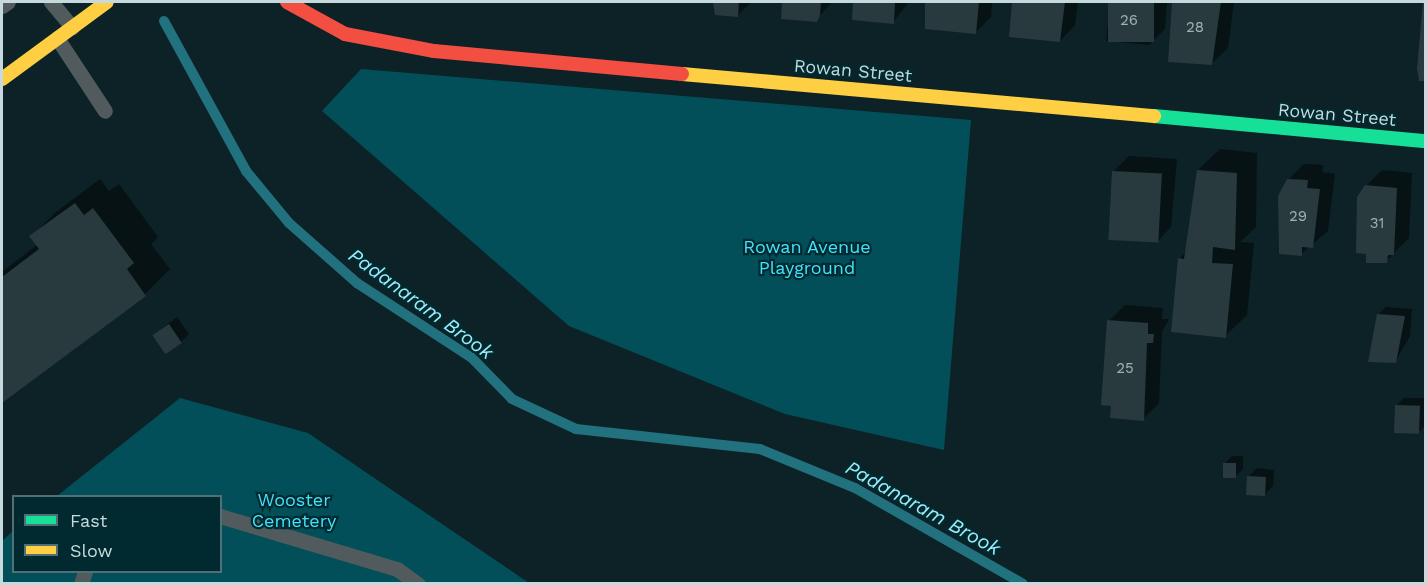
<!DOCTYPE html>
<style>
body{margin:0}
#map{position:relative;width:1427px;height:585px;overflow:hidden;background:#0c2226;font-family:"Work Sans",sans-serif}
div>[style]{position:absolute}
.green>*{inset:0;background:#024f59}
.shadow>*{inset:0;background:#0007}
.stream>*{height:10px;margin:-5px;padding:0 5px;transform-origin:5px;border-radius:5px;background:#21717e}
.building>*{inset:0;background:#283a3d;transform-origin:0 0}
.lane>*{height:15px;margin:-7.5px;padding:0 7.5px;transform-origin:7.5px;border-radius:7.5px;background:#515b5d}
.fast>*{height:14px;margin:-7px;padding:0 7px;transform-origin:7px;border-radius:7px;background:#16e098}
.slow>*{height:14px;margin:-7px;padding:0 7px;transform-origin:7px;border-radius:7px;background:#ffcf43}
.jam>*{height:14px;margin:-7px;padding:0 7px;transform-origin:7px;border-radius:7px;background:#f24e42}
span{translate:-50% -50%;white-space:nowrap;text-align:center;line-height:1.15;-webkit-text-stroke:4.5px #012a30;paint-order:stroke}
.number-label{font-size:15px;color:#9eb2b5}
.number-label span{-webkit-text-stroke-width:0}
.street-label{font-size:18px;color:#c6dadd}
.park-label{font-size:18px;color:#41e3fb}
.water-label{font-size:20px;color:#9decfa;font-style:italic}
.frame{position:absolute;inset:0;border:3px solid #c6dadd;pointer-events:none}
.legend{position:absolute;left:12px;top:495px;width:210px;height:78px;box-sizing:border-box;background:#012a30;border:2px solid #507075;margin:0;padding:8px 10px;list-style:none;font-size:18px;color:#c6dadd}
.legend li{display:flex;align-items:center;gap:12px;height:30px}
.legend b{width:30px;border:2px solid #507075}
</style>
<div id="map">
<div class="green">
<div style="clip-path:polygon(361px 69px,971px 120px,944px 450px,785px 414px,569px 326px,322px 111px)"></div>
<div style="clip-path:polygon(180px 398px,308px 433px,529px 583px,2px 583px,2px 541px,13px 531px,14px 572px,220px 572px,220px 496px,57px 496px)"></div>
</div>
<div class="shadow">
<div style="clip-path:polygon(715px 2px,751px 2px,737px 16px)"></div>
<div style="clip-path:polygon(784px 2px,832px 2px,816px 20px,783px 18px)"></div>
<div style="clip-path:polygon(855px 2px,909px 2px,893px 22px,853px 19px)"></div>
<div style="clip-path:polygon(928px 2px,992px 2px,991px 17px,975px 33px,926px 28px)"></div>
<div style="clip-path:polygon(1014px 2px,1078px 2px,1075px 25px,1060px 41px,1010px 36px)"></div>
<div style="clip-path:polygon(1110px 2px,1167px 2px,1165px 29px,1149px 45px,1106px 41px)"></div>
<div style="clip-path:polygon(1173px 2px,1234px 2px,1228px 48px,1212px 63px,1170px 60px)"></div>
<div style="clip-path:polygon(1220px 149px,1257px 153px,1256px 227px,1240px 242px,1254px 243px,1247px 315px,1225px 336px,1179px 259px,1187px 251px,1198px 170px)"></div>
<div style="clip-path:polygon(1129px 156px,1177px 159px,1171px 227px,1156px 243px,1114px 171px)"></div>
<div style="clip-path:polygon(1304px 164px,1323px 165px,1322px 172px,1335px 174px,1328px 231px,1301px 254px,1288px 180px)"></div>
<div style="clip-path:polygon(1382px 170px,1412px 173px,1409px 238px,1386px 261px,1368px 252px,1366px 186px)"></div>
<div style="clip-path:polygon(100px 179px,109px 191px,119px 184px,158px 237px,151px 244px,170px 269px,145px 294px,2px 401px,2px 272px,37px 245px,31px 237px,56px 212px)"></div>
<div style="clip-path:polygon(1125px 305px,1163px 308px,1162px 319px,1169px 319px,1162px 332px,1159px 403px,1143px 419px,1109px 321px)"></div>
<div style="clip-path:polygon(1386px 307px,1412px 309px,1410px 336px,1395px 362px,1378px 315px)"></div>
<div style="clip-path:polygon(177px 317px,189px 334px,181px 342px,154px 335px)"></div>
<div style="clip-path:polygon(1404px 398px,1426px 398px,1426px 425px,1420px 431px,1396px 406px)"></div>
<div style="clip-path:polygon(1232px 456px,1243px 456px,1243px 469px,1235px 477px,1224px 464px)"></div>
<div style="clip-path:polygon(1257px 468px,1274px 470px,1273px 486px,1265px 494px,1249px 476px)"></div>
</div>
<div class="stream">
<div style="left:164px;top:21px;width:171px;rotate:61.3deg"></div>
<div style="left:246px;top:171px;width:67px;rotate:50.4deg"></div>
<div style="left:289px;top:223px;width:91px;rotate:41.4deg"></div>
<div style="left:357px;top:283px;width:137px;rotate:33.1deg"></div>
<div style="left:472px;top:358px;width:57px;rotate:45.7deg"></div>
<div style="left:512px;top:399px;width:71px;rotate:25.1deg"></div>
<div style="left:576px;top:429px;width:185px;rotate:6.2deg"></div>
<div style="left:760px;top:449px;width:103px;rotate:22.3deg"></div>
<div style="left:855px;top:488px;width:193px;rotate:29.7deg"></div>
</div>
<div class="building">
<div style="clip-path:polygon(713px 2px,739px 2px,738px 17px,715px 15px)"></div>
<div style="clip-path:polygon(782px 2px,821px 2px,820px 15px,817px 22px,781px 19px)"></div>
<div style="clip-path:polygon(853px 2px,895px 2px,894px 24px,852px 20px)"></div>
<div style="clip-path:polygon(925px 2px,979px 2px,976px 34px,925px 29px)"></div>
<div style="clip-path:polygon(1012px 2px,1065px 2px,1060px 42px,1009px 37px)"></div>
<div style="left:1108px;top:2px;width:46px;height:40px"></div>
<div style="clip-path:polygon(1172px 2px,1221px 2px,1212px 65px,1168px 62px)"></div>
<div style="clip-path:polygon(1423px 2px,1426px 2px,1426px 81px,1419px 81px,1417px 68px)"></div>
<div style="clip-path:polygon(1197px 170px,1237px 173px,1235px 250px,1213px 247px,1212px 263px,1233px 264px,1226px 338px,1171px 332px,1178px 258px,1184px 259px)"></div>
<div style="left:1112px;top:171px;width:50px;height:69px;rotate:3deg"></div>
<div style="clip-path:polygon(1287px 179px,1308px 180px,1307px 188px,1320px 189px,1313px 248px,1302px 247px,1302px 256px,1279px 254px,1278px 196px)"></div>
<div style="clip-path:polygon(1365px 185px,1397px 188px,1394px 255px,1388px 255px,1387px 263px,1366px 263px,1366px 254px,1356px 253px,1357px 197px)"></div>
<div style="clip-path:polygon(75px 203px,84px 215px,93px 208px,134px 263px,127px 269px,146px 296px,2px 403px,2px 277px,39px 249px,29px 236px)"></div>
<div style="clip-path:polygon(1377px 314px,1405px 316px,1396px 363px,1368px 362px)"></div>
<div style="clip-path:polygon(1107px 320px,1148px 323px,1148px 334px,1154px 334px,1153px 343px,1147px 343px,1144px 421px,1110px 418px,1111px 406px,1101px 405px)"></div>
<div style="left:169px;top:324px;width:23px;height:20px;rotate:56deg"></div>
<div style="left:1395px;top:405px;width:25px;height:28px;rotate:2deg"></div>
<div style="left:1223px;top:463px;width:13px;height:15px"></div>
<div style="left:1247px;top:476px;width:19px;height:19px;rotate:3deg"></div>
</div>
<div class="lane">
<div style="left:51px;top:2px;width:33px;rotate:50deg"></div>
<div style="left:2px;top:6px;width:7px;rotate:-34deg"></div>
<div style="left:57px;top:38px;width:87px;rotate:56.7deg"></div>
<div style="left:220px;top:516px;width:185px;rotate:16.7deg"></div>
<div style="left:397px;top:569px;width:26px;rotate:36deg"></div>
<div style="left:81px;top:584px;width:13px;rotate:-72deg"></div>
</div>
<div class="fast">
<div style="left:1154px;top:116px;width:273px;rotate:5.3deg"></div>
</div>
<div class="slow">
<div style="left:682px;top:74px;width:474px;rotate:5.1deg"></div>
<div style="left:2px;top:79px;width:130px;rotate:-36.3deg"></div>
</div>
<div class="jam">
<div style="left:287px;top:2px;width:66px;rotate:28.9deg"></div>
<div style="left:345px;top:34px;width:91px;rotate:10.8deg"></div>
<div style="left:434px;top:51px;width:249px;rotate:5.3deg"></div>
</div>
<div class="number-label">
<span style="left:1129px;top:21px">26</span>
<span style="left:1195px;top:28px">28</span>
<span style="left:1298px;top:217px">29</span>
<span style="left:1377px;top:224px">31</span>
<span style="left:1125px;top:369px">25</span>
</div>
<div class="street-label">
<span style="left:853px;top:71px;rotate:5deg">Rowan Street</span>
<span style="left:1337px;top:115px;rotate:5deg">Rowan Street</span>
</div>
<div class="park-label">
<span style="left:807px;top:258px">Rowan Avenue<br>Playground</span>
<span style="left:294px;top:511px">Wooster<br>Cemetery</span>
</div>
<div class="water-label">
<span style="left:421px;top:304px;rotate:36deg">Padanaram Brook</span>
<span style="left:923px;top:508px;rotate:29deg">Padanaram Brook</span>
</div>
<div class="frame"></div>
<ul class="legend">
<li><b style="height:8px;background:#16e098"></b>Fast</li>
<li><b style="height:8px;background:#ffcf43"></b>Slow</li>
</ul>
</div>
